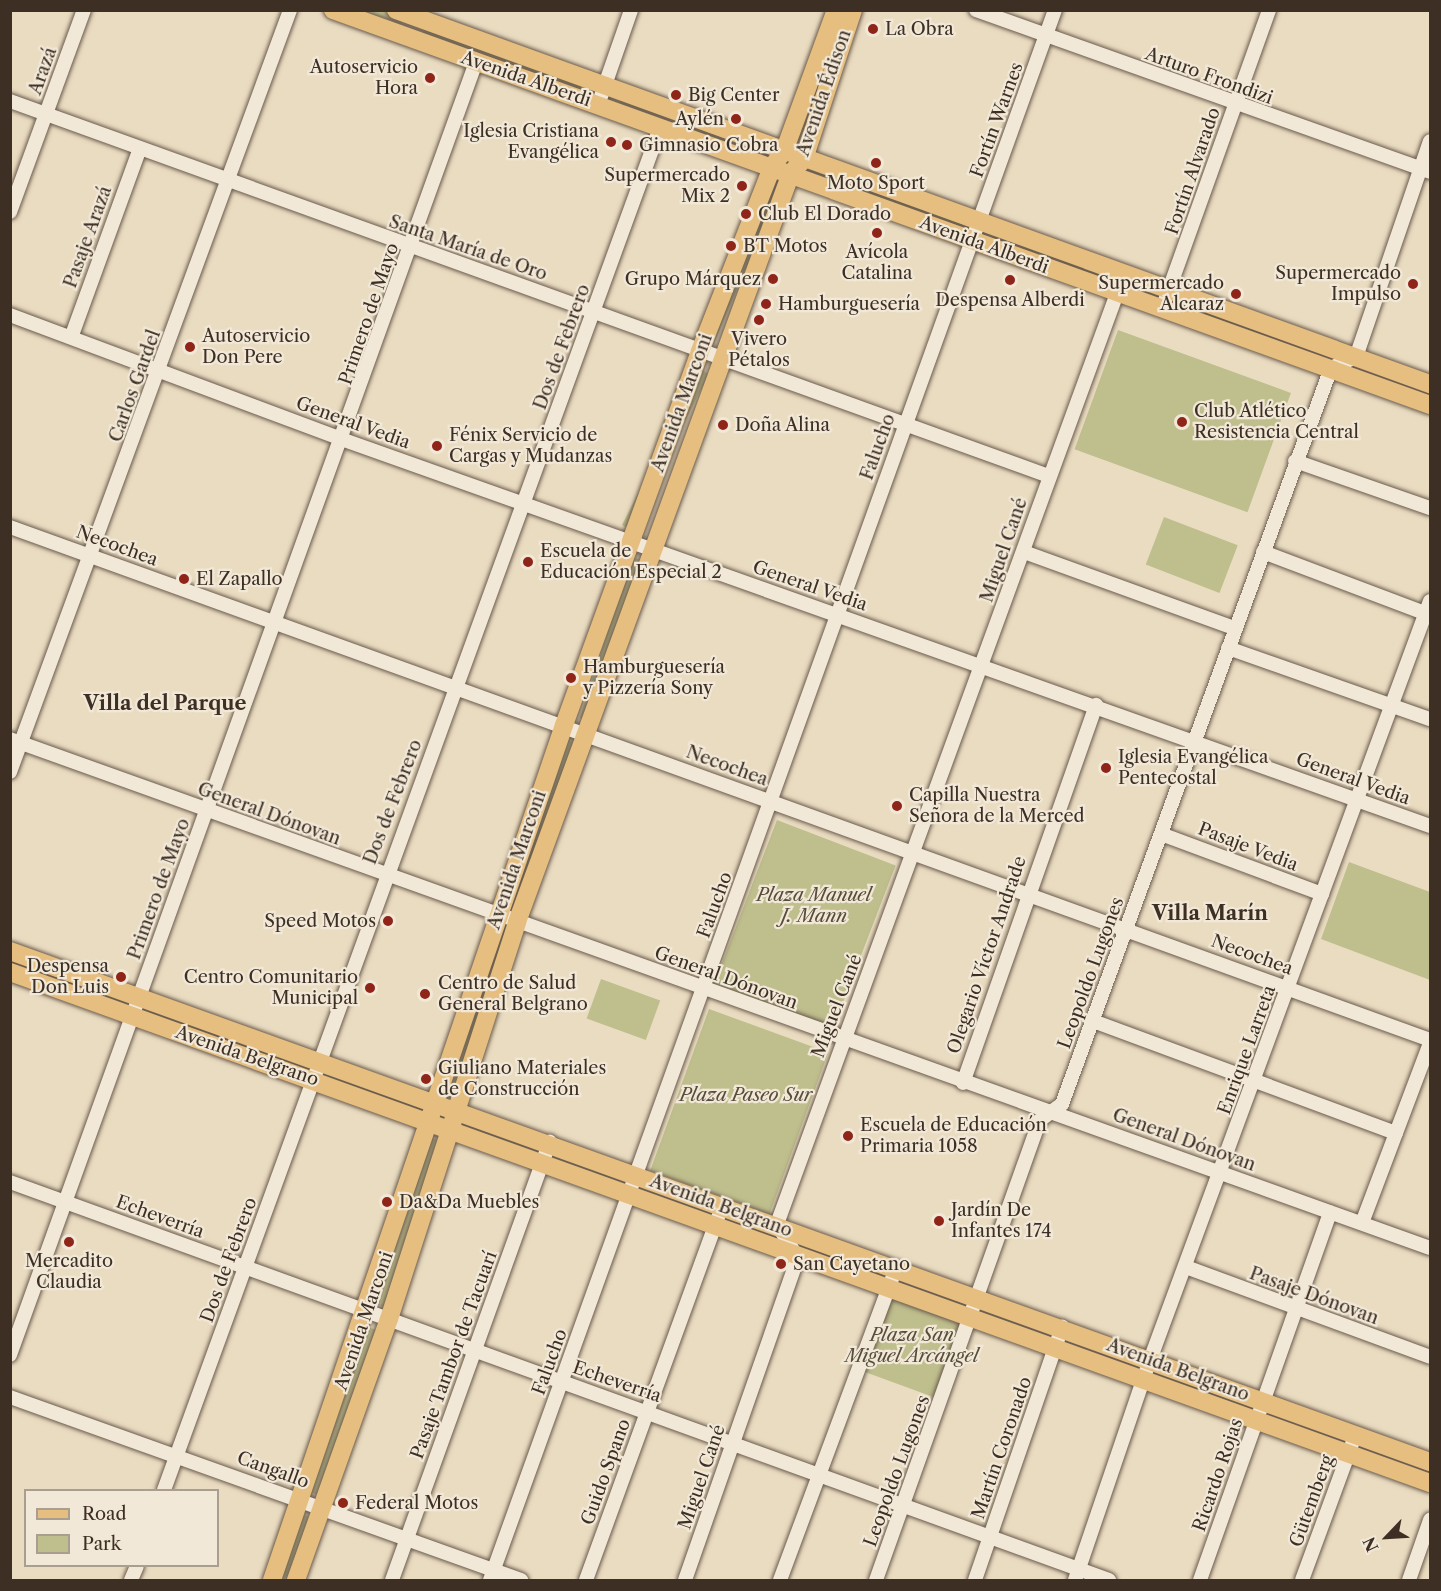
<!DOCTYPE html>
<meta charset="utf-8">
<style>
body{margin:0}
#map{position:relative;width:1441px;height:1591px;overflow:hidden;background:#eadcc1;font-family:"Libre Caslon Text",serif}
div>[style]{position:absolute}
.green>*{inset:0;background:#bfbe8d;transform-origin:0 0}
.roads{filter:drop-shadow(0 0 2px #695a4c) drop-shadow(0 0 2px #695a4c)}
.minor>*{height:14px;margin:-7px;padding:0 7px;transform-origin:7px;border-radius:7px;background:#f1e8d7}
.major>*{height:18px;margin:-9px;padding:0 9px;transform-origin:9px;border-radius:9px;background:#e5be80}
.dots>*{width:16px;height:16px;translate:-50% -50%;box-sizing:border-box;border:3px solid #f1e8d7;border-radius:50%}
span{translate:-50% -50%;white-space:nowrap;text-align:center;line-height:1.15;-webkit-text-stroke:4.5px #f1e8d7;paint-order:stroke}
.poi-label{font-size:18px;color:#3e2f25}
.left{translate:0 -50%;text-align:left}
.right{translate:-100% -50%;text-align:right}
.street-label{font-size:18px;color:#3e2f25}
.park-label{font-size:18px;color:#584c3a;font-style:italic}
.neighbourhood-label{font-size:20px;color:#3e2f25;font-weight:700}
.frame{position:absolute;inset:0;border:12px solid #3e2f25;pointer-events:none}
.legend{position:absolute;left:24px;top:1489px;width:195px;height:78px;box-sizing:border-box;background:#f1e8d7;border:2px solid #a99e90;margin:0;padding:8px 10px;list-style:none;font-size:18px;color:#3e2f25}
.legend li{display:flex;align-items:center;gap:12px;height:30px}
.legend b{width:30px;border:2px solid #a99e90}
.north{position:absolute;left:1357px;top:1507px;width:60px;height:60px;-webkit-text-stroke:4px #f1e8d7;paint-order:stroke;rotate:245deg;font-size:16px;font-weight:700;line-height:24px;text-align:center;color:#3e2f25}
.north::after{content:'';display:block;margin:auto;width:21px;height:27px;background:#3e2f25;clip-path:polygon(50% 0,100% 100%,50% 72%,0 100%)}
</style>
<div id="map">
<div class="green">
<div style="clip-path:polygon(363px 11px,388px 11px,404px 16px,401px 24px)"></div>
<div style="left:424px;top:29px;width:180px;height:7px;rotate:20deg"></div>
<div style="left:622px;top:98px;width:158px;height:9px;rotate:20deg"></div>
<div style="left:811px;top:168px;width:162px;height:7px;rotate:19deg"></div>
<div style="left:775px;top:179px;width:8px;height:176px;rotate:23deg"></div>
<div style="left:994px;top:234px;width:117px;height:8px;rotate:20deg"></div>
<div style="left:1182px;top:301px;width:143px;height:8px;rotate:20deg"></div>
<div style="left:1118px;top:330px;width:184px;height:127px;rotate:20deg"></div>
<div style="left:701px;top:370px;width:9px;height:174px;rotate:27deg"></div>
<div style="left:1164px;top:517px;width:79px;height:51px;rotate:21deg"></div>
<div style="left:632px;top:557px;width:9px;height:169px;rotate:18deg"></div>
<div style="left:567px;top:740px;width:9px;height:177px;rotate:21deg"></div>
<div style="left:777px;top:820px;width:127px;height:176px;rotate:21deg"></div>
<div style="clip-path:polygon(1349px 862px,1430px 892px,1430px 980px,1321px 939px)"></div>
<div style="left:498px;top:929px;width:10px;height:175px;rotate:17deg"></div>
<div style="left:10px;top:957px;width:125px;height:8px;rotate:20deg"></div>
<div style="left:601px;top:979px;width:63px;height:42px;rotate:20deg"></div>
<div style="left:154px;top:1008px;width:163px;height:9px;rotate:20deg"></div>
<div style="left:709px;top:1009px;width:127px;height:172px;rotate:20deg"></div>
<div style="left:329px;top:1071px;width:104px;height:9px;rotate:20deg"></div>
<div style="left:431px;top:1138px;width:9px;height:175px;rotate:18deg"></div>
<div style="left:816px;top:1243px;width:77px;height:9px;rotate:20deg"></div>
<div style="left:890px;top:1295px;width:77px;height:81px;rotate:20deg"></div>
<div style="left:368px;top:1327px;width:12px;height:175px;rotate:20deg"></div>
<div style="clip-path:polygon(1162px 1371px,1249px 1405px,1248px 1408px,1159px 1378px)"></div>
<div style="left:302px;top:1514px;width:11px;height:70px;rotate:22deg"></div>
</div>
<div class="roads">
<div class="minor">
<div style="left:976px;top:10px;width:482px;rotate:19.6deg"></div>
<div style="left:10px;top:101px;width:1105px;rotate:19.85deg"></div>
<div style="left:598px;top:105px;width:101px;rotate:-70.8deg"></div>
<div style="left:10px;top:212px;width:215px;rotate:-69.9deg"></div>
<div style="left:1162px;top:309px;width:318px;rotate:-70.3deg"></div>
<div style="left:10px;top:315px;width:357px;rotate:20.5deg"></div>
<div style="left:344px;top:440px;width:1153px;rotate:19.57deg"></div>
<div style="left:72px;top:335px;width:196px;rotate:-70deg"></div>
<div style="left:1295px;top:461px;width:143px;rotate:19.2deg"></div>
<div style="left:10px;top:527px;width:1510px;rotate:19.86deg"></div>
<div style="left:1024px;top:552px;width:223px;rotate:19.9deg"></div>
<div style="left:1263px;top:552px;width:178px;rotate:20.7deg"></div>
<div style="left:1228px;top:648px;width:214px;rotate:19.4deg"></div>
<div style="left:10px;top:739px;width:1508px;rotate:19.72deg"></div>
<div style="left:10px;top:772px;width:812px;rotate:-69.82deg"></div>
<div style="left:1161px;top:834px;width:172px;rotate:20.4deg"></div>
<div style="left:1093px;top:1021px;width:323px;rotate:20.3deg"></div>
<div style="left:963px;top:1083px;width:401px;rotate:-70.6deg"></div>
<div style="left:10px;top:1182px;width:1169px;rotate:19.91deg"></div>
<div style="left:1362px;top:1223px;width:192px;rotate:-69.3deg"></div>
<div style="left:1186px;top:1267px;width:260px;rotate:20.2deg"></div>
<div style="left:10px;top:1355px;width:1374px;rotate:-70.18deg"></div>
<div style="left:10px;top:1397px;width:543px;rotate:19.7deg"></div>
<div style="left:164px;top:1490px;width:1450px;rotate:-69.99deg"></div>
<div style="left:131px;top:1580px;width:15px;rotate:-67deg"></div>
<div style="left:392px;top:1580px;width:466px;rotate:-70.2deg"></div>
<div style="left:490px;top:1580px;width:1669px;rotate:-70.21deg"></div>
<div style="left:586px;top:1580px;width:386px;rotate:-70deg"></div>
<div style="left:685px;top:1580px;width:341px;rotate:-70.7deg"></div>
<div style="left:798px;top:1258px;width:40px;rotate:-122deg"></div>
<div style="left:777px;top:1224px;width:1011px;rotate:-69.93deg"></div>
<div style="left:780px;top:1580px;width:333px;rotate:-69.6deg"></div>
<div style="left:876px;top:1580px;width:488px;rotate:-70.4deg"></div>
<div style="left:1040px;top:1120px;width:27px;rotate:-36deg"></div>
<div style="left:1062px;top:1104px;width:784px;rotate:-69.92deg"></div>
<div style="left:1331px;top:368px;width:27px;rotate:-24deg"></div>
<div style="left:1356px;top:357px;width:228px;rotate:-71.1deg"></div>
<div style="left:975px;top:1580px;width:268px;rotate:-71deg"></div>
<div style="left:1075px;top:1580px;width:232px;rotate:-71.2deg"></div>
<div style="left:1150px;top:1360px;width:809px;rotate:-69.75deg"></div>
<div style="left:1200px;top:1580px;width:390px;rotate:-70.5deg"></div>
<div style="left:1302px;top:1580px;width:145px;rotate:-69.8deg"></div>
<div style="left:1409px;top:1580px;width:64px;rotate:-70.7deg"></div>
</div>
<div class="major">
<div style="left:333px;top:10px;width:1166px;rotate:19.8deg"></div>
<div style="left:396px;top:10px;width:1100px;rotate:19.89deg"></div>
<div style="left:10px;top:951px;width:1509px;rotate:19.79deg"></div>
<div style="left:10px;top:972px;width:1509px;rotate:19.79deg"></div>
<div style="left:272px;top:1580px;width:903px;rotate:-71.14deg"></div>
<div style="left:564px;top:725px;width:398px;rotate:-70deg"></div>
<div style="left:700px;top:351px;width:198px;rotate:-68.6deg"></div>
<div style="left:772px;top:167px;width:22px;rotate:-54deg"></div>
<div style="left:785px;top:149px;width:148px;rotate:-69.9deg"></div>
<div style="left:296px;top:1580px;width:277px;rotate:-70.4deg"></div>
<div style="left:389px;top:1319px;width:417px;rotate:-72.1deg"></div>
<div style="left:517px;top:922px;width:798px;rotate:-69.91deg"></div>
<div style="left:791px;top:173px;width:19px;rotate:-47deg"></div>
<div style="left:804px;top:159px;width:157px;rotate:-71.8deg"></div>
</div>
</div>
<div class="dots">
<div style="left:873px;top:29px;background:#8f2418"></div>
<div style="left:430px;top:78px;background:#8f2418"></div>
<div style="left:676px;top:95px;background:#8f2418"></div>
<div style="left:736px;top:119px;background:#8f2418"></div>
<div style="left:611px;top:142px;background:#8f2418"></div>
<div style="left:627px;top:145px;background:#8f2418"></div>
<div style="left:876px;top:163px;background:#8f2418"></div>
<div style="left:742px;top:186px;background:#8f2418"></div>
<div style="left:746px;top:214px;background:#8f2418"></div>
<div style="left:877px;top:233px;background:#8f2418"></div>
<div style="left:731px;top:246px;background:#8f2418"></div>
<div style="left:773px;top:279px;background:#8f2418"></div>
<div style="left:1010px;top:280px;background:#8f2418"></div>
<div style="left:1413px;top:284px;background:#8f2418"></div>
<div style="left:1236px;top:294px;background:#8f2418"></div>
<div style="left:766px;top:304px;background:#8f2418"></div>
<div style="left:759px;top:320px;background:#8f2418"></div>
<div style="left:190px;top:347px;background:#8f2418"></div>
<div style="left:1182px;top:422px;background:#8f2418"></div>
<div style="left:723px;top:425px;background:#8f2418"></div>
<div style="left:437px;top:446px;background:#8f2418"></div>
<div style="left:528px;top:562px;background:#8f2418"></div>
<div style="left:184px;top:579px;background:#8f2418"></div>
<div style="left:571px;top:678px;background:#8f2418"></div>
<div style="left:1106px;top:768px;background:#8f2418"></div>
<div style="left:897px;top:806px;background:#8f2418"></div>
<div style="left:388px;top:921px;background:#8f2418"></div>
<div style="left:121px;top:977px;background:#8f2418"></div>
<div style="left:370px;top:988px;background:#8f2418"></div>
<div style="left:425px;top:994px;background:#8f2418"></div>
<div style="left:426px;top:1079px;background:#8f2418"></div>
<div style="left:848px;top:1136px;background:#8f2418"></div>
<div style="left:387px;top:1202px;background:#8f2418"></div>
<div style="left:939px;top:1221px;background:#8f2418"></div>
<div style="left:69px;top:1242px;background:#8f2418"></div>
<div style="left:781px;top:1264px;background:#8f2418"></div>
<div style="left:343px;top:1503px;background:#8f2418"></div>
</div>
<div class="poi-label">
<span class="left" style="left:885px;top:29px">La Obra</span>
<span class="right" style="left:418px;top:78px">Autoservicio<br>Hora</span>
<span class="left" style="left:688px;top:95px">Big Center</span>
<span class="right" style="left:724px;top:119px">Aylén</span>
<span class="right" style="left:599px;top:142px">Iglesia Cristiana<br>Evangélica</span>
<span class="left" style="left:639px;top:145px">Gimnasio Cobra</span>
<span class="right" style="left:730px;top:186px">Supermercado<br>Mix 2</span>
<span style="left:876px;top:183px">Moto Sport</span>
<span class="left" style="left:758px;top:214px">Club El Dorado</span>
<span class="left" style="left:743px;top:246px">BT Motos</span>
<span style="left:877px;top:263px">Avícola<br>Catalina</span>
<span class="right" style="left:1401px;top:284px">Supermercado<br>Impulso</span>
<span class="right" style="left:761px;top:279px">Grupo Márquez</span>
<span class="right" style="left:1224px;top:294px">Supermercado<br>Alcaraz</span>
<span style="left:1010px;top:300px">Despensa Alberdi</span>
<span class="left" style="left:778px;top:304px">Hamburguesería</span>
<span class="left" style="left:202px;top:347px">Autoservicio<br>Don Pere</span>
<span style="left:759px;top:350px">Vivero<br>Pétalos</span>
<span class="left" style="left:1194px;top:422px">Club Atlético<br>Resistencia Central</span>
<span class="left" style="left:735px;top:425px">Doña Alina</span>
<span class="left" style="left:449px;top:446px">Fénix Servicio de<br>Cargas y Mudanzas</span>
<span class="left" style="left:540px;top:562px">Escuela de<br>Educación Especial 2</span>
<span class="left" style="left:196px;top:579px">El Zapallo</span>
<span class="left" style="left:583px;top:678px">Hamburguesería<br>y Pizzería Sony</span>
<span class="left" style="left:1118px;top:768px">Iglesia Evangélica<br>Pentecostal</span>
<span class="left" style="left:909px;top:806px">Capilla Nuestra<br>Señora de la Merced</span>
<span class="right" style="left:376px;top:921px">Speed Motos</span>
<span class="right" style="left:109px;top:977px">Despensa<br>Don Luis</span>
<span class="right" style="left:358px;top:988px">Centro Comunitario<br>Municipal</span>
<span class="left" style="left:438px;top:994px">Centro de Salud<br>General Belgrano</span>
<span class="left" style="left:438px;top:1079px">Giuliano Materiales<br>de Construcción</span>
<span class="left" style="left:860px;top:1136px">Escuela de Educación<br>Primaria 1058</span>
<span class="left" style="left:399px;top:1202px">Da&amp;Da Muebles</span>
<span class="left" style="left:951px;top:1221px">Jardín De<br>Infantes 174</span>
<span style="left:69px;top:1272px">Mercadito<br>Claudia</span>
<span class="left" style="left:793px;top:1264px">San Cayetano</span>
<span class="left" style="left:355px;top:1503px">Federal Motos</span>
</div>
<div class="street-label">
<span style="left:43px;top:71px;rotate:-70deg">Arazá</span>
<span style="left:1209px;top:76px;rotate:20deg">Arturo Frondizi</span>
<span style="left:526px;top:79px;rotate:19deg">Avenida Alberdi</span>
<span style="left:824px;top:93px;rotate:-71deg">Avenida Édison</span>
<span style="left:997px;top:120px;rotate:-70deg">Fortín Warnes</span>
<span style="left:1193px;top:171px;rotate:-71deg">Fortín Alvarado</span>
<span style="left:88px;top:237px;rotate:-70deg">Pasaje Arazá</span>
<span style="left:984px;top:245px;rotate:20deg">Avenida Alberdi</span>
<span style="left:468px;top:248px;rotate:19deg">Santa María de Oro</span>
<span style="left:369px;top:314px;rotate:-71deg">Primero de Mayo</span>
<span style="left:562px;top:347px;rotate:-70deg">Dos de Febrero</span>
<span style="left:135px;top:386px;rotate:-70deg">Carlos Gardel</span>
<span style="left:682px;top:403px;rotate:-70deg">Avenida Marconi</span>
<span style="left:353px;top:423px;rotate:20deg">General Vedia</span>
<span style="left:878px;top:447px;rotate:-70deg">Falucho</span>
<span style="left:117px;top:546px;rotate:20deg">Necochea</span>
<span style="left:1004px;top:550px;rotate:-71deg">Miguel Cané</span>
<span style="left:810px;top:586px;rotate:19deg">General Vedia</span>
<span style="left:727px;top:766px;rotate:20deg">Necochea</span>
<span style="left:1353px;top:779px;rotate:20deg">General Vedia</span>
<span style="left:393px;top:802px;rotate:-69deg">Dos de Febrero</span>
<span style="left:269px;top:814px;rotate:20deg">General Dónovan</span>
<span style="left:1248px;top:847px;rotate:21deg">Pasaje Vedia</span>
<span style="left:517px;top:860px;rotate:-71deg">Avenida Marconi</span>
<span style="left:159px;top:889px;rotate:-70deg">Primero de Mayo</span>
<span style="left:715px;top:905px;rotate:-70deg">Falucho</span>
<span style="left:987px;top:955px;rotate:-71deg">Olegario Víctor Andrade</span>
<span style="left:1252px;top:955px;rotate:20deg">Necochea</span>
<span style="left:1091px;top:973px;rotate:-70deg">Leopoldo Lugones</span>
<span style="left:726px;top:978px;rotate:20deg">General Dónovan</span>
<span style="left:837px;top:1006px;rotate:-69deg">Miguel Cané</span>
<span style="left:1247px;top:1050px;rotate:-70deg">Enrique Larreta</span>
<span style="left:247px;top:1056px;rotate:19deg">Avenida Belgrano</span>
<span style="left:1184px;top:1140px;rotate:20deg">General Dónovan</span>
<span style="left:721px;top:1206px;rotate:20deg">Avenida Belgrano</span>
<span style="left:160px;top:1217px;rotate:20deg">Echeverría</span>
<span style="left:229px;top:1260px;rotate:-70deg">Dos de Febrero</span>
<span style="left:1314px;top:1296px;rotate:20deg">Pasaje Dónovan</span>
<span style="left:364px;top:1321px;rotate:-71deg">Avenida Marconi</span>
<span style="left:454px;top:1355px;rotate:-70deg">Pasaje Tambor de Tacuarí</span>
<span style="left:550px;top:1362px;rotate:-70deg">Falucho</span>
<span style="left:1178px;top:1370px;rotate:20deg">Avenida Belgrano</span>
<span style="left:617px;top:1382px;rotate:19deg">Echeverría</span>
<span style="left:1002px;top:1448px;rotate:-71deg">Martín Coronado</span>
<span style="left:273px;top:1470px;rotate:20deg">Cangallo</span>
<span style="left:897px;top:1471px;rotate:-70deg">Leopoldo Lugones</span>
<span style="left:606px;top:1472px;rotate:-70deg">Guido Spano</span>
<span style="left:1218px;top:1475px;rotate:-71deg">Ricardo Rojas</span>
<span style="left:702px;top:1477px;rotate:-71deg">Miguel Cané</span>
<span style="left:1312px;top:1501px;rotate:-70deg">Gütemberg</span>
</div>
<div class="park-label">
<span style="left:814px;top:906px">Plaza Manuel<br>J. Mann</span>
<span style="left:746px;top:1095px">Plaza Paseo Sur</span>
<span style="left:912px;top:1346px">Plaza San<br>Miguel Arcángel</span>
</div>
<div class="neighbourhood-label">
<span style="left:165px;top:703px">Villa del Parque</span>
<span style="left:1210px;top:913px">Villa Marín</span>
</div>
<div class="frame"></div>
<ul class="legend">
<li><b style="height:8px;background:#e5be80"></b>Road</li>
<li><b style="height:16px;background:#bfbe8d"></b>Park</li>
</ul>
<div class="north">N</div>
</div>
